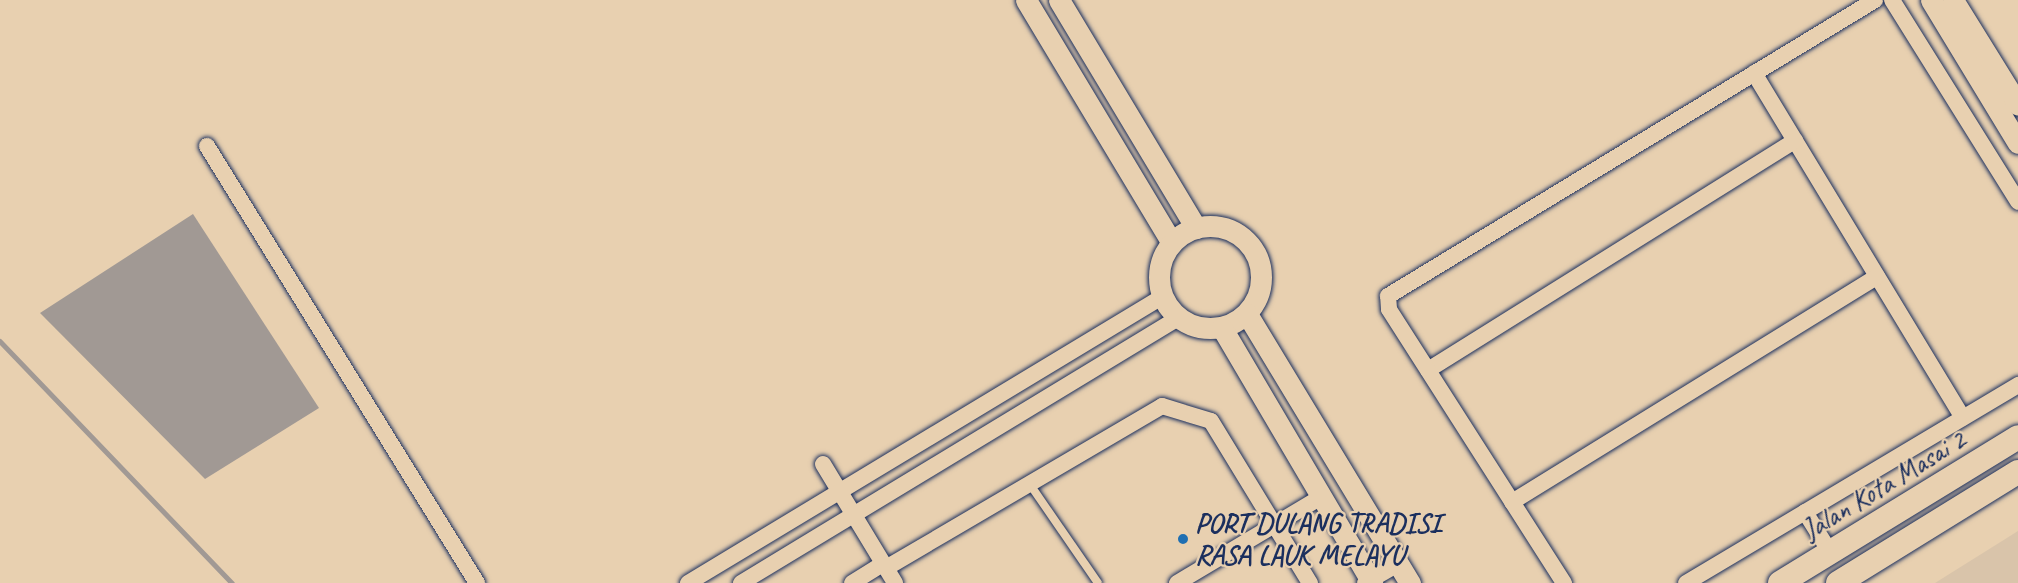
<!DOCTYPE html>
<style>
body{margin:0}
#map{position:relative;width:2018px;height:583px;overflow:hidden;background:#e8d0b0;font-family:Caveat,sans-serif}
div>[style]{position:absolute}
.built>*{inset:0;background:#d9c4aa}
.water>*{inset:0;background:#a19994}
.stream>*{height:4.5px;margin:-2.25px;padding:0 2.25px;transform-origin:2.25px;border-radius:2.25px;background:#a19994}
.roads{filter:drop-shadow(0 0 2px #1b2f5e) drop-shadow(0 0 2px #1b2f5e)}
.service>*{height:8px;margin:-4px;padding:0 4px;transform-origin:4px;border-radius:4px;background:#e8d0b0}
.minor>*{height:16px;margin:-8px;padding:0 8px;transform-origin:8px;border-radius:8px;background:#e8d0b0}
.tertiary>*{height:21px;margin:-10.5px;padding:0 10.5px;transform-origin:10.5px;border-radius:10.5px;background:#e8d0b0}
.tertiary>.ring{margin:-10.5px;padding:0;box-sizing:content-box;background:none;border:21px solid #e8d0b0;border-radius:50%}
.secondary>*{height:24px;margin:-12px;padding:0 12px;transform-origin:12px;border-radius:12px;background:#e8d0b0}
.dots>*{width:16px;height:16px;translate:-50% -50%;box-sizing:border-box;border:3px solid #e8d0b0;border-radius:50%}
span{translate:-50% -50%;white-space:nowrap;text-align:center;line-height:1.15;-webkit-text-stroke:4.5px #e8d0b0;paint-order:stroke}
.street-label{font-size:28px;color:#1b2f5e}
.poi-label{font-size:28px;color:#1b2f5e;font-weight:700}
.left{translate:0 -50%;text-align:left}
</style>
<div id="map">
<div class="built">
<div style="clip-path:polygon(2018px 531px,2018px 583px,1935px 583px)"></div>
</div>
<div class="water">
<div style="clip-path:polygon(193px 214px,319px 408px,205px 479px,40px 313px)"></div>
</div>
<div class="stream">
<div style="left:0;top:341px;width:335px;rotate:46.2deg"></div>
</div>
<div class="roads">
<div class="service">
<div style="left:1029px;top:483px;width:121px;rotate:55.4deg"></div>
</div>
<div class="minor">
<div style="left:1892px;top:0;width:238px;rotate:58deg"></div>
<div style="left:1754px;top:73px;width:403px;rotate:58.8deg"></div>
<div style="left:207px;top:146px;width:514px;rotate:58.29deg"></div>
<div style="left:1428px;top:370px;width:433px;rotate:-32deg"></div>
<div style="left:823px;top:464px;width:139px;rotate:58.8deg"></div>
<div style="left:1512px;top:502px;width:429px;rotate:-31.7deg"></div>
<div style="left:1805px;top:512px;width:47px;rotate:58deg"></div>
<div style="left:886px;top:568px;width:320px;rotate:-30.4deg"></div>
<div style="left:1162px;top:406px;width:51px;rotate:17deg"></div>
<div style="left:1211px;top:421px;width:190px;rotate:58.6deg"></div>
<div style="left:688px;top:583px;width:554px;rotate:-31.11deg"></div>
<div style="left:741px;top:583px;width:511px;rotate:-31.23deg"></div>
<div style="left:852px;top:583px;width:36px;rotate:-32deg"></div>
<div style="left:1177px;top:583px;width:168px;rotate:-30.8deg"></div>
<div style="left:1365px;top:583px;width:39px;rotate:-30deg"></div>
<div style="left:1564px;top:583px;width:325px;rotate:-122.6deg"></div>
<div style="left:1389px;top:309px;width:13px;rotate:-94deg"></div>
<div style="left:1388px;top:296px;width:570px;rotate:-31.29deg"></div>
<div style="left:1686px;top:583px;width:387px;rotate:-30.8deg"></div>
</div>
<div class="tertiary">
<div style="left:1026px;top:0;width:283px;rotate:59deg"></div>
<div style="left:1059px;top:0;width:266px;rotate:59deg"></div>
<div style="left:1931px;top:0;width:167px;rotate:58.7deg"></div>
<div style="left:1953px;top:0;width:123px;rotate:58.2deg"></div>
<div class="ring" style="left:1159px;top:226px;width:81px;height:81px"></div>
<div style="left:1247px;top:314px;width:315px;rotate:58.8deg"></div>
<div style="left:1222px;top:328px;width:296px;rotate:59.5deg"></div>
</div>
<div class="secondary">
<div style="left:1780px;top:583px;width:279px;rotate:-31.5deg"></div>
<div style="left:1838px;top:583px;width:211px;rotate:-31.7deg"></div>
</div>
</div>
<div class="dots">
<div style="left:1183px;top:539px;background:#1f6fb2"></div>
</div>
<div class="street-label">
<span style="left:1884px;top:485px;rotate:-31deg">Jalan Kota Masai 2</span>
</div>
<div class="poi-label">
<span class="left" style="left:1195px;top:539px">PORT DULANG TRADISI<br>RASA LAUK MELAYU</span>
</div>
</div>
